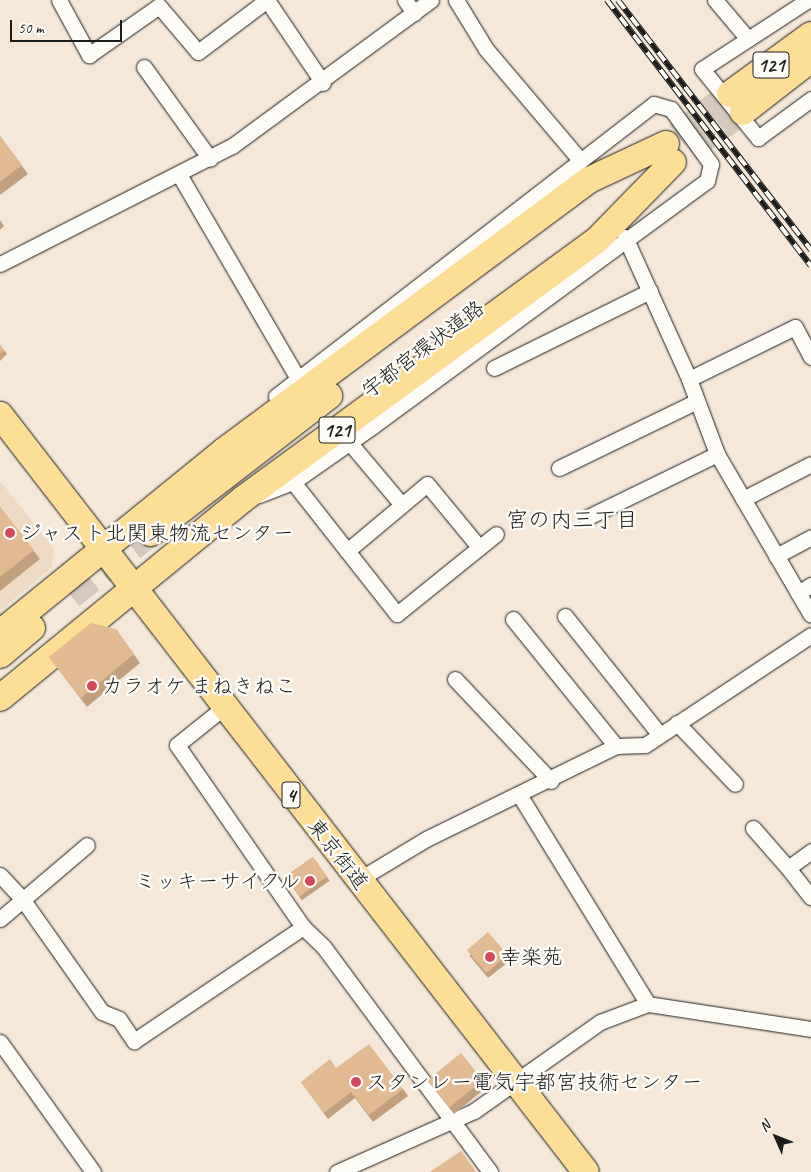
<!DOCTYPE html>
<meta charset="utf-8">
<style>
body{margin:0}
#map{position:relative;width:811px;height:1172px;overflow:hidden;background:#f5e8d8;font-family:Caveat,"Klee One",sans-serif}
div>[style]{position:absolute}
.built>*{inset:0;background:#efdac3}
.trunk-tunnel>*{height:26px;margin-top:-13px;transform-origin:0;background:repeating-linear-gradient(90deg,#d4c9bc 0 26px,transparent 0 39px)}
.roads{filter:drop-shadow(0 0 1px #1c1c1c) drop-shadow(0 0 1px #1c1c1c)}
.minor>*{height:15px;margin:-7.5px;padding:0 7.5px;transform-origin:7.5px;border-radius:7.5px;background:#fdfcf7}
.trunk>*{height:26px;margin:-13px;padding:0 13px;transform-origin:13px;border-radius:13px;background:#fdde96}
.rail>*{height:5.5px;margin-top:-2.75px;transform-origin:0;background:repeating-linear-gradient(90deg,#fdfcf7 0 11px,#1c1c1c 0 22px);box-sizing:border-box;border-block:1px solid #1c1c1c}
.wall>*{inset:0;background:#c2a07d;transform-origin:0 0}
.building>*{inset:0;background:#e1ba91;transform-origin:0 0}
.dots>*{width:14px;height:14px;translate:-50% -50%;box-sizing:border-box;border:2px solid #fdfcf7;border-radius:50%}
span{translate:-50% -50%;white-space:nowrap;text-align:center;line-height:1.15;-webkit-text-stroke:5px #fdfcf7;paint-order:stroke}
.shield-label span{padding:1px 4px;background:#fdfcf7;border:1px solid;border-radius:4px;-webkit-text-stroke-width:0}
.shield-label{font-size:20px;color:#1c1c1c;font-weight:700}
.street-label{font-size:21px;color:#1c1c1c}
.poi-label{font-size:21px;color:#1c1c1c}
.left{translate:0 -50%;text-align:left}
.right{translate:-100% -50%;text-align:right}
.neighbourhood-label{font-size:22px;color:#1c1c1c}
.north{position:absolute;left:751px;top:1112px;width:50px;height:50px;-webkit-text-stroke:4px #fdfcf7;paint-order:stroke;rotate:314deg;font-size:14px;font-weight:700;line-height:20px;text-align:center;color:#1c1c1c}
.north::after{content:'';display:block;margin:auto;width:18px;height:22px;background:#1c1c1c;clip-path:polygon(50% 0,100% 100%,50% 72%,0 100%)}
.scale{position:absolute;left:10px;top:20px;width:112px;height:22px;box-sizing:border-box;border:2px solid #1c1c1c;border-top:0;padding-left:6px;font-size:15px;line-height:18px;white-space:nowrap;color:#1c1c1c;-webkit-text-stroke:4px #fdfcf7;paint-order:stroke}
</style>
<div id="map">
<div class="built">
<div style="clip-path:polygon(0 481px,54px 549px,52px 567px,0 611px)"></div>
</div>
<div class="trunk-tunnel">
<div style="left:677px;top:135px;width:67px;rotate:-37.7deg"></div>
<div style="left:689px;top:149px;width:65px;rotate:-34.4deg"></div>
<div style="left:71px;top:596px;width:102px;rotate:-38.2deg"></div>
</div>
<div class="roads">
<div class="minor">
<div style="left:59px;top:0;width:63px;rotate:61.4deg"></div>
<div style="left:89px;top:55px;width:85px;rotate:-35deg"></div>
<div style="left:159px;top:6px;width:60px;rotate:49.7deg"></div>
<div style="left:198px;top:52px;width:86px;rotate:-37deg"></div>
<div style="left:267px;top:0;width:100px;rotate:56deg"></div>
<div style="left:405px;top:0;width:16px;rotate:55deg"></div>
<div style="left:456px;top:0;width:57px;rotate:58.5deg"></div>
<div style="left:486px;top:49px;width:145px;rotate:49.7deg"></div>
<div style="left:715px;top:0;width:51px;rotate:49.8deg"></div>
<div style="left:808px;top:0;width:126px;rotate:146.9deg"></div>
<div style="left:702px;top:69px;width:89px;rotate:50.9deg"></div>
<div style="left:758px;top:138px;width:66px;rotate:-36.3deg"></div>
<div style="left:144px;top:67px;width:113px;rotate:54.3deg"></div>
<div style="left:180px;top:176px;width:235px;rotate:59.8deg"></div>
<div style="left:625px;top:237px;width:156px;rotate:65.7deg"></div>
<div style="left:689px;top:379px;width:80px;rotate:69.5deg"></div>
<div style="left:717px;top:454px;width:186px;rotate:59.7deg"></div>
<div style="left:0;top:264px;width:260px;rotate:-27deg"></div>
<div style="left:232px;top:146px;width:247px;rotate:-36.3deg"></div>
<div style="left:494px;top:368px;width:174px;rotate:-26.3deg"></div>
<div style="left:689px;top:379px;width:118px;rotate:-26.1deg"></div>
<div style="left:795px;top:327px;width:34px;rotate:62deg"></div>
<div style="left:349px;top:442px;width:82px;rotate:49.9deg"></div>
<div style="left:559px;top:468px;width:153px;rotate:-25.9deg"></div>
<div style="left:293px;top:482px;width:168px;rotate:51.8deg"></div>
<div style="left:397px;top:614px;width:127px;rotate:-38.9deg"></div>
<div style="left:259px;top:495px;width:36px;rotate:-21deg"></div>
<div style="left:293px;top:482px;width:98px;rotate:-35deg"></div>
<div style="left:373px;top:426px;width:414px;rotate:-36.3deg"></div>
<div style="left:707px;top:181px;width:17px;rotate:-77deg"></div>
<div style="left:711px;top:164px;width:68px;rotate:-126deg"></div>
<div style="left:671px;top:109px;width:18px;rotate:-164deg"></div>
<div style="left:654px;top:104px;width:478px;rotate:142.3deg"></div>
<div style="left:743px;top:499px;width:76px;rotate:-27.2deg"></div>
<div style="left:586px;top:518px;width:146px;rotate:-26deg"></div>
<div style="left:347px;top:551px;width:104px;rotate:-39.9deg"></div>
<div style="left:427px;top:484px;width:82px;rotate:50.5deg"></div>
<div style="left:776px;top:556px;width:40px;rotate:-28deg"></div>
<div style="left:798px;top:593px;width:15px;rotate:-32deg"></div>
<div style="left:565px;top:616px;width:152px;rotate:51.4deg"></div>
<div style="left:513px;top:619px;width:164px;rotate:51deg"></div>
<div style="left:455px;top:679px;width:140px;rotate:46.7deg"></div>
<div style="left:223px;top:708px;width:59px;rotate:141.2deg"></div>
<div style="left:177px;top:745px;width:221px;rotate:55.3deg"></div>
<div style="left:303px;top:927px;width:28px;rotate:44deg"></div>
<div style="left:323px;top:946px;width:281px;rotate:53.5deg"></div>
<div style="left:677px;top:723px;width:84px;rotate:46.4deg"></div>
<div style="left:520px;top:796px;width:244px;rotate:58.4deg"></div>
<div style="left:753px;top:828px;width:53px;rotate:48.8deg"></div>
<div style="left:788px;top:868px;width:29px;rotate:-36deg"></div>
<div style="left:788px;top:868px;width:37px;rotate:52deg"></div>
<div style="left:0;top:875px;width:34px;rotate:47deg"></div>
<div style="left:23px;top:900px;width:137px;rotate:54.8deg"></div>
<div style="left:102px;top:1012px;width:18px;rotate:22deg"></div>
<div style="left:119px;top:1019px;width:27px;rotate:56deg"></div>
<div style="left:134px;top:1041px;width:204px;rotate:-34deg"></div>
<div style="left:358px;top:880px;width:79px;rotate:-31.1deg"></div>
<div style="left:426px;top:839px;width:212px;rotate:-26.1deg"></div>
<div style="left:616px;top:746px;width:29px;rotate:-2deg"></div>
<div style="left:645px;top:745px;width:199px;rotate:-33.5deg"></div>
<div style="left:0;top:919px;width:114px;rotate:-40.4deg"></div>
<div style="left:0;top:1042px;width:160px;rotate:54.4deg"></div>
<div style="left:337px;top:1172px;width:150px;rotate:-24deg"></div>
<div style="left:474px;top:1111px;width:154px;rotate:-35.2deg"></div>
<div style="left:600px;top:1022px;width:51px;rotate:-20.6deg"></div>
<div style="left:648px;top:1004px;width:165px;rotate:8.7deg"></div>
</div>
<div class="trunk">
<div style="left:730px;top:94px;width:100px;rotate:-36.1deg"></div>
<div style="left:743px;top:112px;width:86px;rotate:-37.9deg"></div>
<div style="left:0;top:415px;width:957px;rotate:52.26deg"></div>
<div style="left:151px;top:533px;width:225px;rotate:-37.6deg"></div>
<div style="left:0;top:633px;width:289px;rotate:-39.1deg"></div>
<div style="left:224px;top:451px;width:455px;rotate:-36.6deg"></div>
<div style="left:589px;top:180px;width:85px;rotate:-25.1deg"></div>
<div style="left:0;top:655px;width:42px;rotate:-40.2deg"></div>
<div style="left:0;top:698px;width:314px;rotate:-39.3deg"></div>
<div style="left:243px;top:499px;width:437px;rotate:-36.2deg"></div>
<div style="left:596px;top:241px;width:110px;rotate:-45.7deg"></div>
</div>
</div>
<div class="rail">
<div style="left:607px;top:0;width:335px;rotate:52.5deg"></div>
<div style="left:618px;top:0;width:316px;rotate:52.3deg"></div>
</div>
<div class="wall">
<div style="clip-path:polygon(0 136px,28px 174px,0 195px)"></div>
<div style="clip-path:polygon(0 220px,4px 226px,0 230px)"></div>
<div style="clip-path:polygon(0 345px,7px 354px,0 361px)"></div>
<div style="clip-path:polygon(0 507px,40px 559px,0 591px)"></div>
<div style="clip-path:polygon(116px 629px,140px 663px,87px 707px,49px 657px)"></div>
<div style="left:313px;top:857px;width:29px;height:34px;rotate:55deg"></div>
<div style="clip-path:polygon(469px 955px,508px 955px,511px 960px,488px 978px)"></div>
<div style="clip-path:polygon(336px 1068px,403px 1089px,408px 1096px,373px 1122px,355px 1098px,328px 1119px,301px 1082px)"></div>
<div style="clip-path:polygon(427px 1080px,483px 1080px,487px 1087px,454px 1114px)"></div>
</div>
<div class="building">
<div style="clip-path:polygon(0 136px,22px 165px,0 182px)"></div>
<div style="clip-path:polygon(0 345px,4px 350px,0 354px)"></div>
<div style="clip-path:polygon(0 507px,34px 550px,0 577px)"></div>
<div style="clip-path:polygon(91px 623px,116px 629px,134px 654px,81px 698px,49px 657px)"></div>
<div style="left:313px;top:857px;width:24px;height:34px;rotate:54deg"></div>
<div style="left:488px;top:932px;width:30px;height:28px;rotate:49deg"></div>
<div style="clip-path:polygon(369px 1044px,403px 1089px,369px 1115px,351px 1092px,324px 1113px,301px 1082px,330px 1059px,336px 1068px)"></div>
<div style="left:461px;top:1053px;width:35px;height:43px;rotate:51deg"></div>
<div style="clip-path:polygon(461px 1151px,476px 1172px,430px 1172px)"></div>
</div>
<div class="dots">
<div style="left:10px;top:533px;background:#d1495b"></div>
<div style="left:92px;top:686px;background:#d1495b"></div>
<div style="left:310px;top:881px;background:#d1495b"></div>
<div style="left:490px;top:957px;background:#d1495b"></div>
<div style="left:356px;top:1082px;background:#d1495b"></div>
</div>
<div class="shield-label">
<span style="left:771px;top:65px">121</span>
<span style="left:337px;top:430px">121</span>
<span style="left:291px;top:795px">4</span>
</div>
<div class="street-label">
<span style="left:423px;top:349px;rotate:-37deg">宇都宮環状道路</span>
<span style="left:338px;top:854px;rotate:52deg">東京街道</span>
</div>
<div class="poi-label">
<span class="left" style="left:20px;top:533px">ジャスト北関東物流センター</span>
<span class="left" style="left:102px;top:686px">カラオケ まねきねこ</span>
<span class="right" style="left:300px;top:881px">ミッキーサイクル</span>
<span class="left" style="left:500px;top:957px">幸楽苑</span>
<span class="left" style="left:366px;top:1082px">スタンレー電気宇都宮技術センター</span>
</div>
<div class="neighbourhood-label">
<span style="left:572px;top:521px">宮の内三丁目</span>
</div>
<div class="north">N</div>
<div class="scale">50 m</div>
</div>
